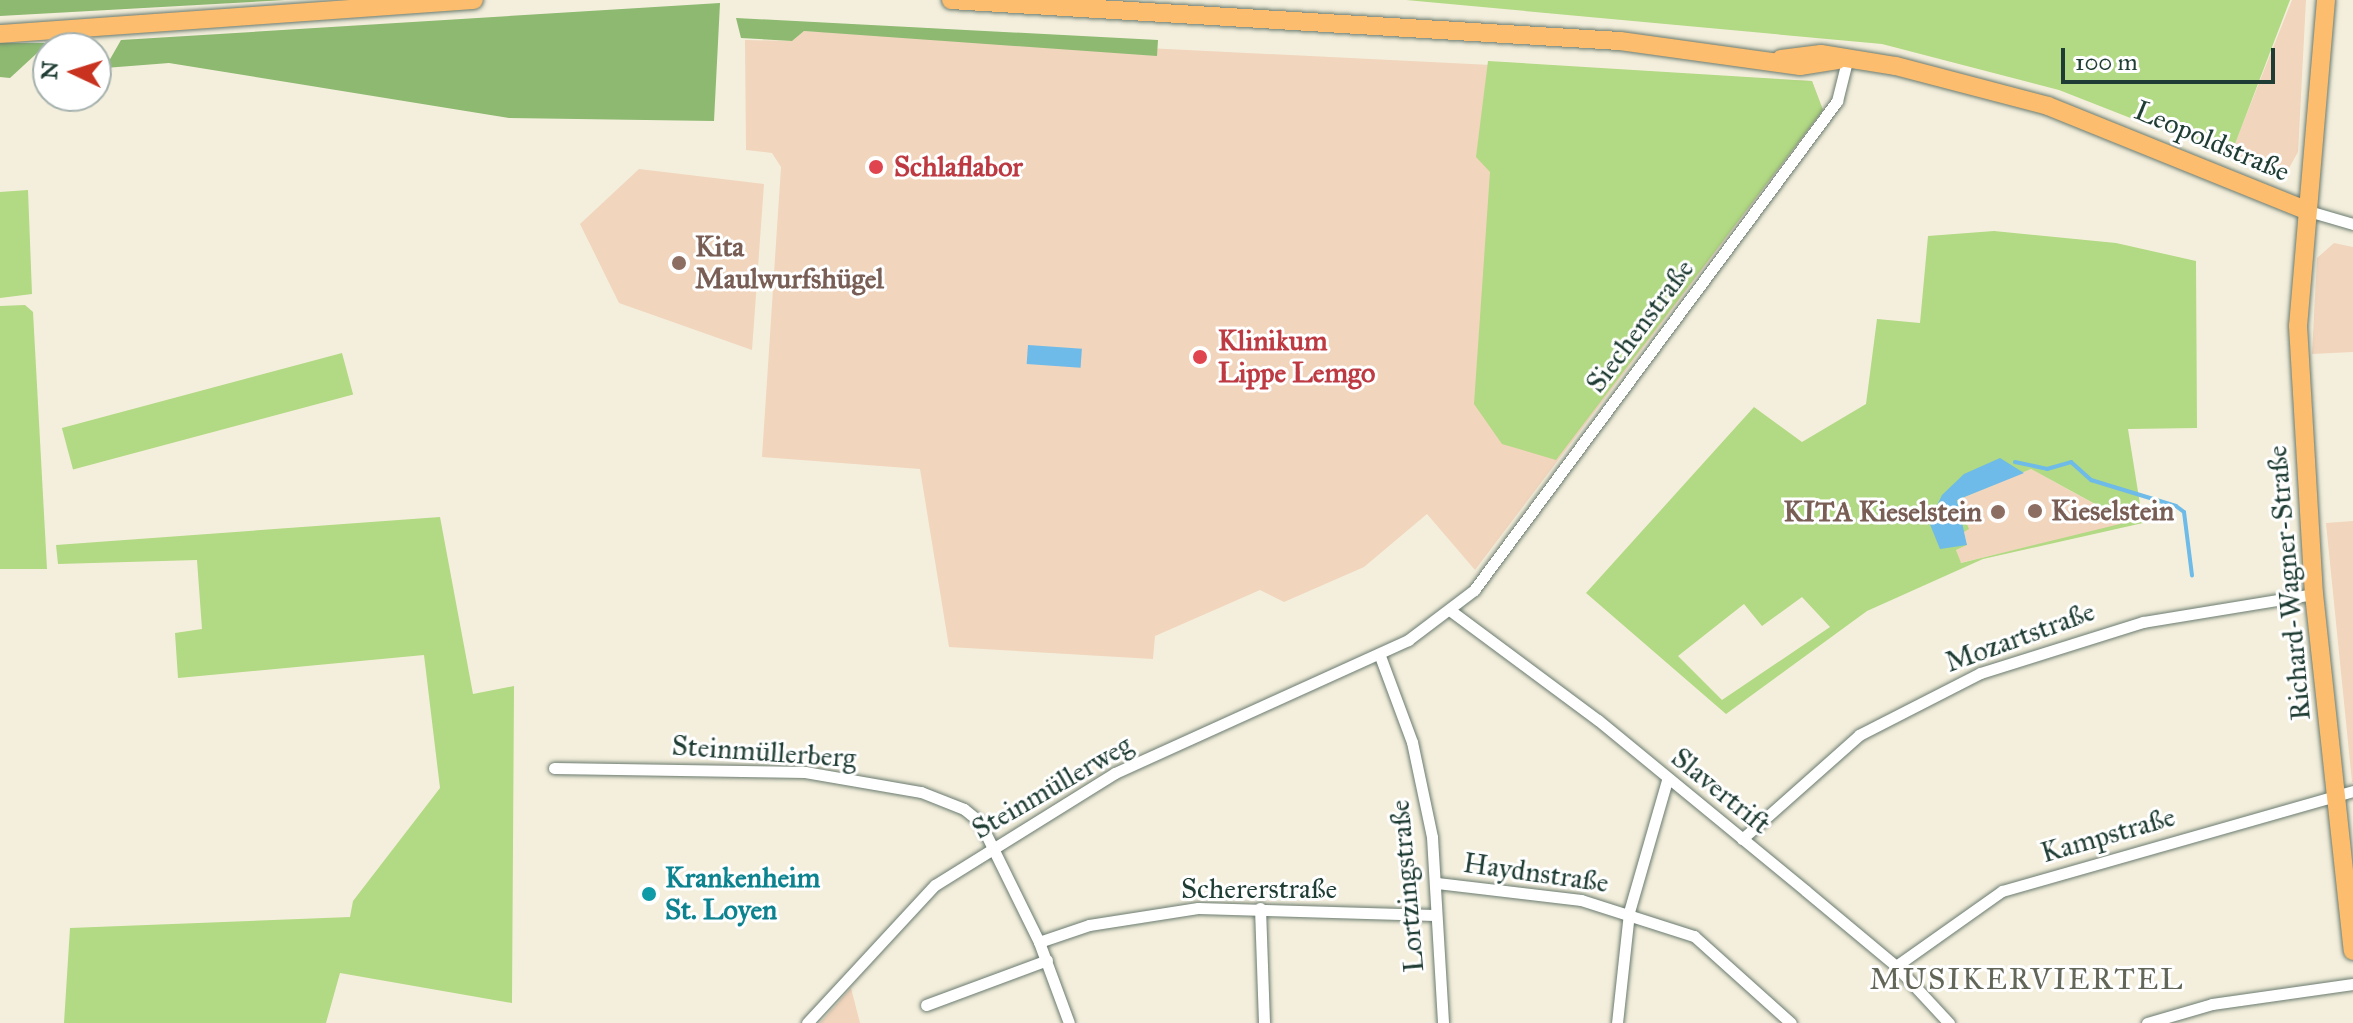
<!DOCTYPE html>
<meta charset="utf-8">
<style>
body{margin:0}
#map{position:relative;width:2353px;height:1023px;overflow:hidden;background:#f4efdc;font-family:"IM FELL Great Primer",serif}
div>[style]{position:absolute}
.built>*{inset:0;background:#f1d5bd}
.green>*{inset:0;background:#b2d983;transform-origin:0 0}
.forest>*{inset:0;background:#8db971}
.water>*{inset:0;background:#6ebae8;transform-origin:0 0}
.stream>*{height:4px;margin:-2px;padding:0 2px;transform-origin:2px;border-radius:2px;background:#6ebae8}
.roads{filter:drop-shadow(0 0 2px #6a7b6f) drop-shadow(0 0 2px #6a7b6f)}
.street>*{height:11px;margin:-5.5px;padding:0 5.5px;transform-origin:5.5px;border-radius:5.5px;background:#fff}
.primary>*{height:18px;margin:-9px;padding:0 9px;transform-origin:9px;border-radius:9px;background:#fcbd6f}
.dots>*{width:22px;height:22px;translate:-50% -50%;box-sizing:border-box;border:4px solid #fff;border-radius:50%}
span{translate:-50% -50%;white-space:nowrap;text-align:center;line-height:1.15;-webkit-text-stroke:6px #fff;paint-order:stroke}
.street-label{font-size:28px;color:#1f3d34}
.health-label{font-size:28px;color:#be3a42;font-weight:700}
.left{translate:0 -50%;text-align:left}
.education-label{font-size:28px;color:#785e54;font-weight:700}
.right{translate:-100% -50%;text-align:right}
.culture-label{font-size:28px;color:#0d838f;font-weight:700}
.neighbourhood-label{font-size:30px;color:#626658;letter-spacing:2px}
.north{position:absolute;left:32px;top:32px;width:80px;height:80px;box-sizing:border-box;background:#fff;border:2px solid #a5b1ae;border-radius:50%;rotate:274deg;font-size:22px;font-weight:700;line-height:32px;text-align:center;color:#1f3d34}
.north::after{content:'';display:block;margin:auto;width:28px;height:36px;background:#c8321e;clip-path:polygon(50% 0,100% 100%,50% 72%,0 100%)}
.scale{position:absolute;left:2061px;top:48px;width:214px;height:36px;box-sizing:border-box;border:4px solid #1f3d34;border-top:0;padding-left:10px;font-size:24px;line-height:28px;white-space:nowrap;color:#1f3d34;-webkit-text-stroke:6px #fff;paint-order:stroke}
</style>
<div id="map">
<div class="built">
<div style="clip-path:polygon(2292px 0,2306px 0,2298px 152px,2283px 179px,2230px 156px)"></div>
<div style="clip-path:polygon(804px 31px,1812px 81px,1823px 110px,1475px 570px,1427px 514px,1364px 567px,1284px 602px,1260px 590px,1155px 636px,1153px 659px,949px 647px,920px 469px,762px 457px,781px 167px,772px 153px,746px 150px,745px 40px,792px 41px)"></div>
<div style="clip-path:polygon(639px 169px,764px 184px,752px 350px,619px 303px,580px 224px)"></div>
<div style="clip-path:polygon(2334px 243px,2353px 247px,2353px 352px,2312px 354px,2317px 258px)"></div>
<div style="clip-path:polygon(2031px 469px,2129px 523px,1960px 563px,1956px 550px,1967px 545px,1957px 500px)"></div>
<div style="clip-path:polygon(2353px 521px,2353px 782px,2352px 782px,2326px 523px)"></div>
<div style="clip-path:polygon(851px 988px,860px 1023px,820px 1023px)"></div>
</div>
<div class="green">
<div style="clip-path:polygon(1406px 0,2290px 0,2230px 157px,2059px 90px,1882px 44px)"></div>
<div style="clip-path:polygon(1488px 61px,1812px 81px,1823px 110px,1556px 460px,1502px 444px,1474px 404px,1490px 172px,1476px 157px)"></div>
<div style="clip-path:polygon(28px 190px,32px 294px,0 298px,0 192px)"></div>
<div style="clip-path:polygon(evenodd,1994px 231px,2116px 243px,2196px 261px,2197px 428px,2128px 429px,2143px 523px,1983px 559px,1867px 611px,1726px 714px,1586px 593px,1754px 407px,1802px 442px,1866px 404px,1877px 319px,1920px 323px,1928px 236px,1994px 231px,2031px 469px,2128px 522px,1961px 563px,1956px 550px,1967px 545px,1962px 533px,1969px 529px,1957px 500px,2031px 469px,1994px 231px,1802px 597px,1830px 627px,1722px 700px,1678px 656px,1744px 604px,1762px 626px,1802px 597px)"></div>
<div style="clip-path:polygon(25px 305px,33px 312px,47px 569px,0 569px,0 306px)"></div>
<div style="left:342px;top:353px;width:43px;height:290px;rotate:75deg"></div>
<div style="clip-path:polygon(440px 517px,473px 694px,514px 686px,512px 1003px,340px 973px,326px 1023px,64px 1023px,70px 928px,350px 917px,353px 901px,440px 788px,424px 655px,178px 678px,175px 633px,202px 629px,197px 560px,58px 564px,56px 545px)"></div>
</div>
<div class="forest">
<div style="clip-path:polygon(0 0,285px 0,0 16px)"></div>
<div style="clip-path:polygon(720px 3px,714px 121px,509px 118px,169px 63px,105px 68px,121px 40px)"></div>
<div style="clip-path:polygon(736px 18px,1158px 40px,1157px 56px,804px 31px,792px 41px,741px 38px)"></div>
<div style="clip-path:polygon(0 43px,48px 43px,10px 78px,0 77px)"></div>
</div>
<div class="water">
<div style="left:1028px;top:345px;width:54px;height:19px;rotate:4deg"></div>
<div style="clip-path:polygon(2000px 458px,2024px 473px,1957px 500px,1967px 545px,1940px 549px,1929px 522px,1942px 495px,1964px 474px)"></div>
</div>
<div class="stream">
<div style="left:2015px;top:462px;width:33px;rotate:12deg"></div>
<div style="left:2047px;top:469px;width:25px;rotate:-16deg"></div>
<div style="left:2071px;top:462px;width:27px;rotate:42deg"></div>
<div style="left:2091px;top:480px;width:89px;rotate:17deg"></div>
<div style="left:2176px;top:506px;width:10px;rotate:37deg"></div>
<div style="left:2184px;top:512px;width:64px;rotate:82.8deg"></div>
</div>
<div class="roads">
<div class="street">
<div style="left:2305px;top:210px;width:50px;rotate:16.3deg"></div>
<div style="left:1451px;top:611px;width:183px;rotate:36.6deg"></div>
<div style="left:1598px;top:720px;width:269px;rotate:39.4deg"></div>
<div style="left:1806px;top:891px;width:117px;rotate:39.8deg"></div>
<div style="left:1896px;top:966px;width:78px;rotate:47.1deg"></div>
<div style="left:1380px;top:656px;width:92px;rotate:69.6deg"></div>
<div style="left:1412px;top:742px;width:97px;rotate:78.1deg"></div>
<div style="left:1432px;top:837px;width:186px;rotate:86.6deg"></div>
<div style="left:554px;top:768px;width:251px;rotate:0.9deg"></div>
<div style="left:805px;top:772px;width:118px;rotate:9.8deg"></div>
<div style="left:921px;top:792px;width:46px;rotate:21.6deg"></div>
<div style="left:964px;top:809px;width:21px;rotate:39deg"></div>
<div style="left:980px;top:822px;width:134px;rotate:63.8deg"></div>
<div style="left:1039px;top:942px;width:86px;rotate:69.7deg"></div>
<div style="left:1742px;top:839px;width:157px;rotate:-41.6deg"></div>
<div style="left:1859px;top:735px;width:136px;rotate:-27.1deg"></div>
<div style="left:1980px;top:673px;width:171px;rotate:-17.4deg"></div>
<div style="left:2143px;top:622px;width:173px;rotate:-9.3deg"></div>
<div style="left:1437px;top:883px;width:145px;rotate:6.7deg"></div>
<div style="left:1581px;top:900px;width:119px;rotate:17.7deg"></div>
<div style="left:1694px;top:936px;width:130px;rotate:41.9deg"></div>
<div style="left:1260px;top:908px;width:115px;rotate:88deg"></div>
<div style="left:1039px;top:942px;width:53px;rotate:-18.8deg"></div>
<div style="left:1089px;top:925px;width:110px;rotate:-8.9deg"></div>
<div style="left:1198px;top:908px;width:236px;rotate:1.7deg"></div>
<div style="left:1896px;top:966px;width:130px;rotate:-35.3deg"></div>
<div style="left:2002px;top:891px;width:365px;rotate:-15.9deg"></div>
<div style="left:926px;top:1005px;width:129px;rotate:-20.4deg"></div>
<div style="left:807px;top:1023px;width:188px;rotate:-47.2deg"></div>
<div style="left:935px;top:885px;width:212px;rotate:-31.9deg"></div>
<div style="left:1115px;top:773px;width:322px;rotate:-24.4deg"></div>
<div style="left:1408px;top:640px;width:83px;rotate:-37.1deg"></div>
<div style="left:1474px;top:590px;width:609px;rotate:-53.41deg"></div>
<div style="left:1837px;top:101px;width:41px;rotate:-76deg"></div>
<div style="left:1617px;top:1023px;width:112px;rotate:-83.8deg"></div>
<div style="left:1629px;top:912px;width:137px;rotate:-73.9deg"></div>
<div style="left:2147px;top:1023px;width:68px;rotate:-16.3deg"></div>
<div style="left:2212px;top:1004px;width:142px;rotate:-8.1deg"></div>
</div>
<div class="primary">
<div style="left:951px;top:0;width:670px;rotate:3.51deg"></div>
<div style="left:1620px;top:41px;width:182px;rotate:7.9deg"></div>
<div style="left:1800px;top:66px;width:38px;rotate:-9deg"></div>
<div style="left:2326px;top:0;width:327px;rotate:94.9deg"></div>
<div style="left:2298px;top:326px;width:268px;rotate:86.6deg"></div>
<div style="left:2314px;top:594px;width:359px;rotate:83.8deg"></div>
<div style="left:0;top:34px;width:475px;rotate:-4.1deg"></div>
<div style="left:1781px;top:59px;width:40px;rotate:-7.1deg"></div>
<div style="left:1821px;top:54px;width:76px;rotate:9.1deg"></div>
<div style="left:1896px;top:66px;width:157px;rotate:14.7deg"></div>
<div style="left:2048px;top:106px;width:277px;rotate:22deg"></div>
</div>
</div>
<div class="dots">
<div style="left:876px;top:167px;background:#e0444e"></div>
<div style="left:679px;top:263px;background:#8d6e63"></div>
<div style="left:1200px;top:357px;background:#e0444e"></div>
<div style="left:2035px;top:511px;background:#8d6e63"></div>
<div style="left:1998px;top:512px;background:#8d6e63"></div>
<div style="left:649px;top:894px;background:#0f9aa8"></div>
</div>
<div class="street-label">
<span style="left:2212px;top:141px;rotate:23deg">Leopoldstraße</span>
<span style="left:1640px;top:326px;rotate:-53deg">Siechenstraße</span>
<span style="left:2289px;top:583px;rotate:-95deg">Richard-Wagner-Straße</span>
<span style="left:2020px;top:637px;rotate:-20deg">Mozartstraße</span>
<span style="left:764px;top:752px;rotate:4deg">Steinmüllerberg</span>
<span style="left:1052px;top:787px;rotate:-30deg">Steinmüllerweg</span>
<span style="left:1721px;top:791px;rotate:39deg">Slavertrift</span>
<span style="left:2108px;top:835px;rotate:-16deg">Kampstraße</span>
<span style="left:1536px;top:873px;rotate:8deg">Haydnstraße</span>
<span style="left:1407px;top:886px;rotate:-95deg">Lortzingstraße</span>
<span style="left:1259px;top:889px">Schererstraße</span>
</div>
<div class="health-label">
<span class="left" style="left:894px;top:167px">Schlaflabor</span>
<span class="left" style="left:1218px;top:357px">Klinikum<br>Lippe Lemgo</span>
</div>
<div class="education-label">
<span class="left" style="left:695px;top:263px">Kita<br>Maulwurfshügel</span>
<span class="left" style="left:2051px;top:511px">Kieselstein</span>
<span class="right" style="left:1982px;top:512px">KITA Kieselstein</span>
</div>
<div class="culture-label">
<span class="left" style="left:665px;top:894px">Krankenheim<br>St. Loyen</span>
</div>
<div class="neighbourhood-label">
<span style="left:2027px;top:979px">MUSIKERVIERTEL</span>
</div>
<div class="north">N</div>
<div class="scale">100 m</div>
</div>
